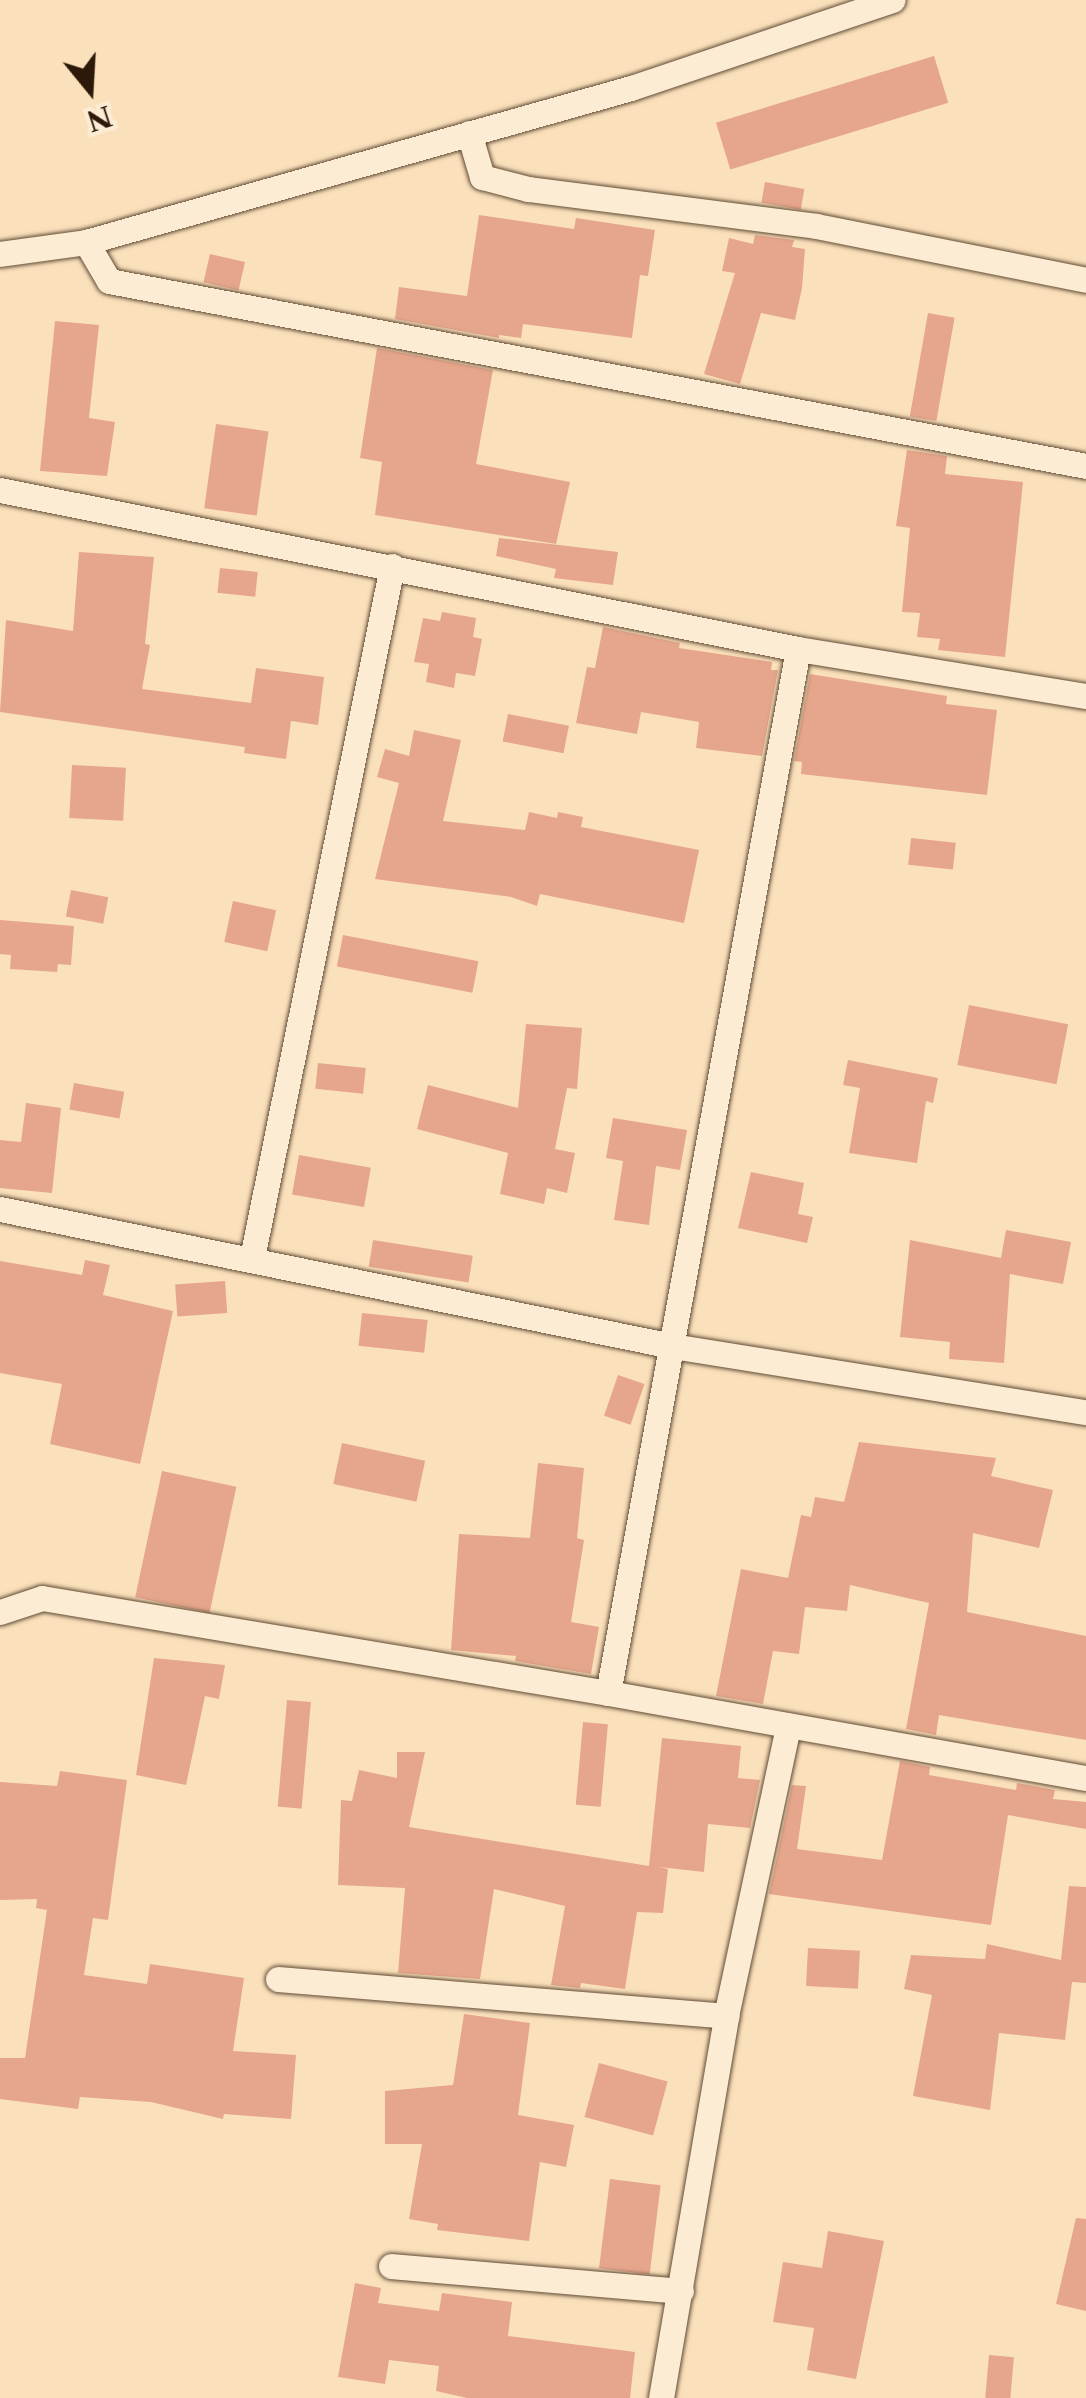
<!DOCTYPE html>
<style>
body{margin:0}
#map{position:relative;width:1086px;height:2398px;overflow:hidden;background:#fbe1bb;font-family:"Libre Caslon Text",serif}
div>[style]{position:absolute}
.building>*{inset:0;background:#e6a68c;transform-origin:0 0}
.roads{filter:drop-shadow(0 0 2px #604b36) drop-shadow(0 0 2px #604b36)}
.street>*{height:25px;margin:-12.5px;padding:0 12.5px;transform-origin:12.5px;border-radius:12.5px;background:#fcecd3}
span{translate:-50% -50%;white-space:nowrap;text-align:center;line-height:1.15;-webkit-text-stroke:8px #fcecd3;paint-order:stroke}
.north{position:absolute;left:40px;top:40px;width:100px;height:100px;-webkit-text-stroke:8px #fcecd3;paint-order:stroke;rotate:162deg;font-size:28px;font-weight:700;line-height:40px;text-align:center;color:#2c1909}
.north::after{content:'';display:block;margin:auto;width:35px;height:45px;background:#2c1909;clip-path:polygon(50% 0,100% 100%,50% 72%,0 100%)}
</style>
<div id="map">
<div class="building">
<div style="left:934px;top:56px;width:49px;height:228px;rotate:73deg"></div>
<div style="left:765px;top:182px;width:40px;height:21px;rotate:10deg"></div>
<div style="clip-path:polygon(479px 215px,574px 229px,576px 218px,655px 230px,648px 276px,640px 275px,632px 338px,523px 324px,521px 338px,499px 335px,499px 338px,395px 319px,399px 287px,467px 296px)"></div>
<div style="clip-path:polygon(755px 235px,794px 240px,792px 247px,805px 249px,802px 288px,795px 320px,761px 313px,740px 384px,704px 374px,735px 273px,722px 271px,729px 238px,753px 244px)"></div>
<div style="left:210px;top:254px;width:36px;height:29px;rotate:13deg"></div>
<div style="left:928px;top:313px;width:27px;height:105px;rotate:10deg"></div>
<div style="clip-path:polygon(55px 321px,99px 325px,89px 418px,115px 422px,107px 476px,40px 471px)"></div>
<div style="clip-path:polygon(377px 348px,493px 370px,476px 464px,570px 482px,556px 544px,375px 515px,382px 462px,360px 458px)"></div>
<div style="left:216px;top:424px;width:53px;height:85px;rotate:8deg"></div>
<div style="clip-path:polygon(907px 450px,947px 456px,945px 474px,1023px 482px,1005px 657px,938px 650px,940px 639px,917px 637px,920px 613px,902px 612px,910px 528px,896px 526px)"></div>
<div style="clip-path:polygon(499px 538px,618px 552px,613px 585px,554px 578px,556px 569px,496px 556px)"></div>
<div style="clip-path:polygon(79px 552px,154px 557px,145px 644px,150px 645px,142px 689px,251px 703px,256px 668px,324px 677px,318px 725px,291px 721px,286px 759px,244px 753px,245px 747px,0 712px,6px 620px,73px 631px)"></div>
<div style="left:220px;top:568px;width:38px;height:25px;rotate:6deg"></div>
<div style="clip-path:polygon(442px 612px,476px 618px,473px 637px,482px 639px,475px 676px,456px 673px,454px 688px,426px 682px,429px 664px,414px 662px,423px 618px,440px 621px)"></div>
<div style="clip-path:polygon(603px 627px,680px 643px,679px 648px,772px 662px,771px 670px,778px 670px,762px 756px,696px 748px,699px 722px,641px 712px,637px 734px,576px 723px,587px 667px,595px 668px)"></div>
<div style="clip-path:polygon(810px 674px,947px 696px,946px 704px,997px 710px,987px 795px,801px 774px,802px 762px,794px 761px)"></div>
<div style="left:508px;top:714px;width:62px;height:28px;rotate:11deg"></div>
<div style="clip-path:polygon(414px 730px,461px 740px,443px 821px,525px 830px,529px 812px,557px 818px,558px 812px,583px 817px,581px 827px,699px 850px,684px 923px,540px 894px,537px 906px,511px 897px,375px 879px,399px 783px,377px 777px,385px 749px,409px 756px)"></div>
<div style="left:72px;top:765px;width:54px;height:53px;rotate:3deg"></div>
<div style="left:911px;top:838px;width:45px;height:27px;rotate:6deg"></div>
<div style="left:71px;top:890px;width:38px;height:27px;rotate:11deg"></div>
<div style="left:233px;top:901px;width:44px;height:42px;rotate:12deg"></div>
<div style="clip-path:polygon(0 920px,74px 926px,71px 965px,58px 964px,57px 972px,10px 969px,11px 955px,0 954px)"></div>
<div style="left:343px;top:935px;width:138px;height:32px;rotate:11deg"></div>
<div style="left:969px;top:1005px;width:101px;height:61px;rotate:11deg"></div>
<div style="clip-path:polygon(526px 1024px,582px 1028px,577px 1089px,567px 1088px,555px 1149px,575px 1153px,567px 1193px,547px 1188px,544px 1204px,500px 1194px,508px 1153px,417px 1129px,428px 1085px,518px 1108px)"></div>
<div style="clip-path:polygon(848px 1060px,938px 1078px,933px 1103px,926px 1101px,917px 1163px,849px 1153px,860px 1088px,843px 1085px)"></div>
<div style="left:318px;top:1063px;width:48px;height:26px;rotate:6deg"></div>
<div style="left:74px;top:1083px;width:51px;height:27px;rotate:10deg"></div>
<div style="clip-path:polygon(26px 1103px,61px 1108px,52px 1193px,0 1188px,0 1140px,21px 1142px)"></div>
<div style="clip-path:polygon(613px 1118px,687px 1130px,680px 1170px,656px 1166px,649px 1225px,614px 1220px,623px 1161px,606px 1158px)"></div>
<div style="left:299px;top:1155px;width:73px;height:40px;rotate:10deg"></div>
<div style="clip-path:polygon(751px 1172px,804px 1183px,798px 1214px,813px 1217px,807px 1243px,738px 1228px)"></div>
<div style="clip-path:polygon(1006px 1230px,1071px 1242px,1063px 1284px,1010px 1274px,1004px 1363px,949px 1359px,950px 1342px,900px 1337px,910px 1240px,1001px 1258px)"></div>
<div style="left:373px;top:1240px;width:101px;height:27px;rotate:9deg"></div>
<div style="clip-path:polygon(85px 1260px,110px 1265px,103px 1295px,173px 1311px,140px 1464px,50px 1444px,62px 1384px,0 1373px,0 1261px,82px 1275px)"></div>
<div style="left:225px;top:1281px;width:32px;height:50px;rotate:86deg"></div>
<div style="left:362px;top:1313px;width:66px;height:33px;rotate:6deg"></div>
<div style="left:618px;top:1375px;width:28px;height:43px;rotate:19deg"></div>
<div style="clip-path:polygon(859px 1442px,996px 1458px,991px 1476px,1053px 1490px,1039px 1548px,973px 1533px,967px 1612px,1086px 1636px,1086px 1740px,939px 1715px,936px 1735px,906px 1729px,929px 1603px,850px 1585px,847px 1611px,805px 1607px,799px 1654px,773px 1651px,763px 1704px,716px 1696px,741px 1569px,788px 1578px,801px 1515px,811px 1517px,815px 1497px,844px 1502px)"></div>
<div style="left:342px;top:1443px;width:85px;height:42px;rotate:12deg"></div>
<div style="clip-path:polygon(538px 1463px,584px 1468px,577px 1538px,584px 1540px,571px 1622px,599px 1627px,591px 1674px,515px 1661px,516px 1656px,451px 1650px,459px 1534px,530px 1538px)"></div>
<div style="left:162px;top:1471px;width:76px;height:129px;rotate:12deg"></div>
<div style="clip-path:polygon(154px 1658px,225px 1665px,219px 1699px,205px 1696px,186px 1785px,136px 1775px)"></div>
<div style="left:287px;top:1700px;width:24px;height:107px;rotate:5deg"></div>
<div style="left:583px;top:1722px;width:25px;height:83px;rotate:5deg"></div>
<div style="clip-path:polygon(662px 1738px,741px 1746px,738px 1778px,760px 1780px,750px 1828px,708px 1824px,704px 1872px,659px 1867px,668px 1869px,663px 1913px,637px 1912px,625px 1989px,581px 1983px,580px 1988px,551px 1985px,565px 1906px,494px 1889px,480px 1979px,398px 1973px,405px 1888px,338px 1885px,341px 1800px,352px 1801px,359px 1770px,397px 1778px,397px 1752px,425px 1752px,409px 1827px,649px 1866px)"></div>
<div style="clip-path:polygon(900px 1761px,930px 1767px,929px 1775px,1016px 1790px,1017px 1783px,1055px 1790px,1053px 1799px,1086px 1802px,1086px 1829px,1008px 1815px,991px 1925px,769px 1894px,792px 1785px,806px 1786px,797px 1849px,882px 1860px)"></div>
<div style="clip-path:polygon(60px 1771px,127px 1780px,108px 1920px,93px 1918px,84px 1975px,147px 1984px,150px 1964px,244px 1978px,233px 2051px,296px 2055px,291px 2119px,224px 2114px,223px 2119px,151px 2102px,80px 2097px,78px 2109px,0 2099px,0 2058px,25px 2058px,47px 1910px,36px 1908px,37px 1899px,0 1900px,0 1782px,57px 1786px)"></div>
<div style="clip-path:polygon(1069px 1886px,1086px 1887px,1086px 1983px,1072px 1982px,1065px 2040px,999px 2033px,990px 2110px,913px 2096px,932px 1995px,904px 1989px,911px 1955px,985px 1959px,987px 1944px,1061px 1960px)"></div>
<div style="left:808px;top:1948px;width:52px;height:38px;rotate:3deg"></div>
<div style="clip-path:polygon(464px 2014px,530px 2023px,518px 2115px,574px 2125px,566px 2167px,540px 2162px,529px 2241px,437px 2230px,438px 2224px,409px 2219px,422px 2144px,385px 2144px,385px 2091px,453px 2085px)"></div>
<div style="left:599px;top:2063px;width:71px;height:56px;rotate:15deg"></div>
<div style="left:610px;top:2179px;width:51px;height:90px;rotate:7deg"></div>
<div style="clip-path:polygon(1076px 2218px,1086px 2219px,1086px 2311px,1056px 2304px)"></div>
<div style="clip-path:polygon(828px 2231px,884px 2241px,856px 2379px,807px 2370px,814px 2328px,773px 2322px,783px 2262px,822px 2268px)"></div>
<div style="clip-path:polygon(355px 2283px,381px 2288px,378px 2303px,439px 2311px,442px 2293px,512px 2302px,508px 2336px,635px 2352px,630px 2398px,467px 2398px,436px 2391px,439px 2366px,389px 2360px,385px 2384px,338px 2377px)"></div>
<div style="left:989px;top:2355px;width:25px;height:43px;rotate:5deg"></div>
</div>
<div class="roads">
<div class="street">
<div style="left:469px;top:133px;width:46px;rotate:73.5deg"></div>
<div style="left:482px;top:177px;width:48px;rotate:14.6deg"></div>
<div style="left:528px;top:189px;width:290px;rotate:7.3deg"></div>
<div style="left:816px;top:226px;width:275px;rotate:11.3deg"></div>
<div style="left:86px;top:242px;width:45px;rotate:59.5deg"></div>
<div style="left:109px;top:281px;width:994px;rotate:10.72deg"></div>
<div style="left:0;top:254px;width:87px;rotate:-7.9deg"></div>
<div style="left:86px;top:242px;width:566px;rotate:-15.78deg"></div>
<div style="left:631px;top:88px;width:276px;rotate:-18.6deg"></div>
<div style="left:0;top:490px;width:814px;rotate:11.27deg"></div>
<div style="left:798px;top:649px;width:292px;rotate:9.3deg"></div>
<div style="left:798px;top:649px;width:1061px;rotate:100.31deg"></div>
<div style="left:608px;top:1693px;width:485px;rotate:10.1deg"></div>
<div style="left:0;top:1209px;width:686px;rotate:11.52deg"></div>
<div style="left:672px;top:1346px;width:419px;rotate:9.1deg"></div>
<div style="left:252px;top:1258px;width:706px;rotate:-78.56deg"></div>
<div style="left:0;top:1612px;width:44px;rotate:-18.4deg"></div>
<div style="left:42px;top:1598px;width:574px;rotate:9.53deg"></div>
<div style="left:278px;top:1979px;width:450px;rotate:4.7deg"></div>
<div style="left:391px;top:2266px;width:291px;rotate:4.9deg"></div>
<div style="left:661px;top:2398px;width:387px;rotate:-80.3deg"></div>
<div style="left:726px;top:2016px;width:297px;rotate:-77.9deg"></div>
</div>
</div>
<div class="north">N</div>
</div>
